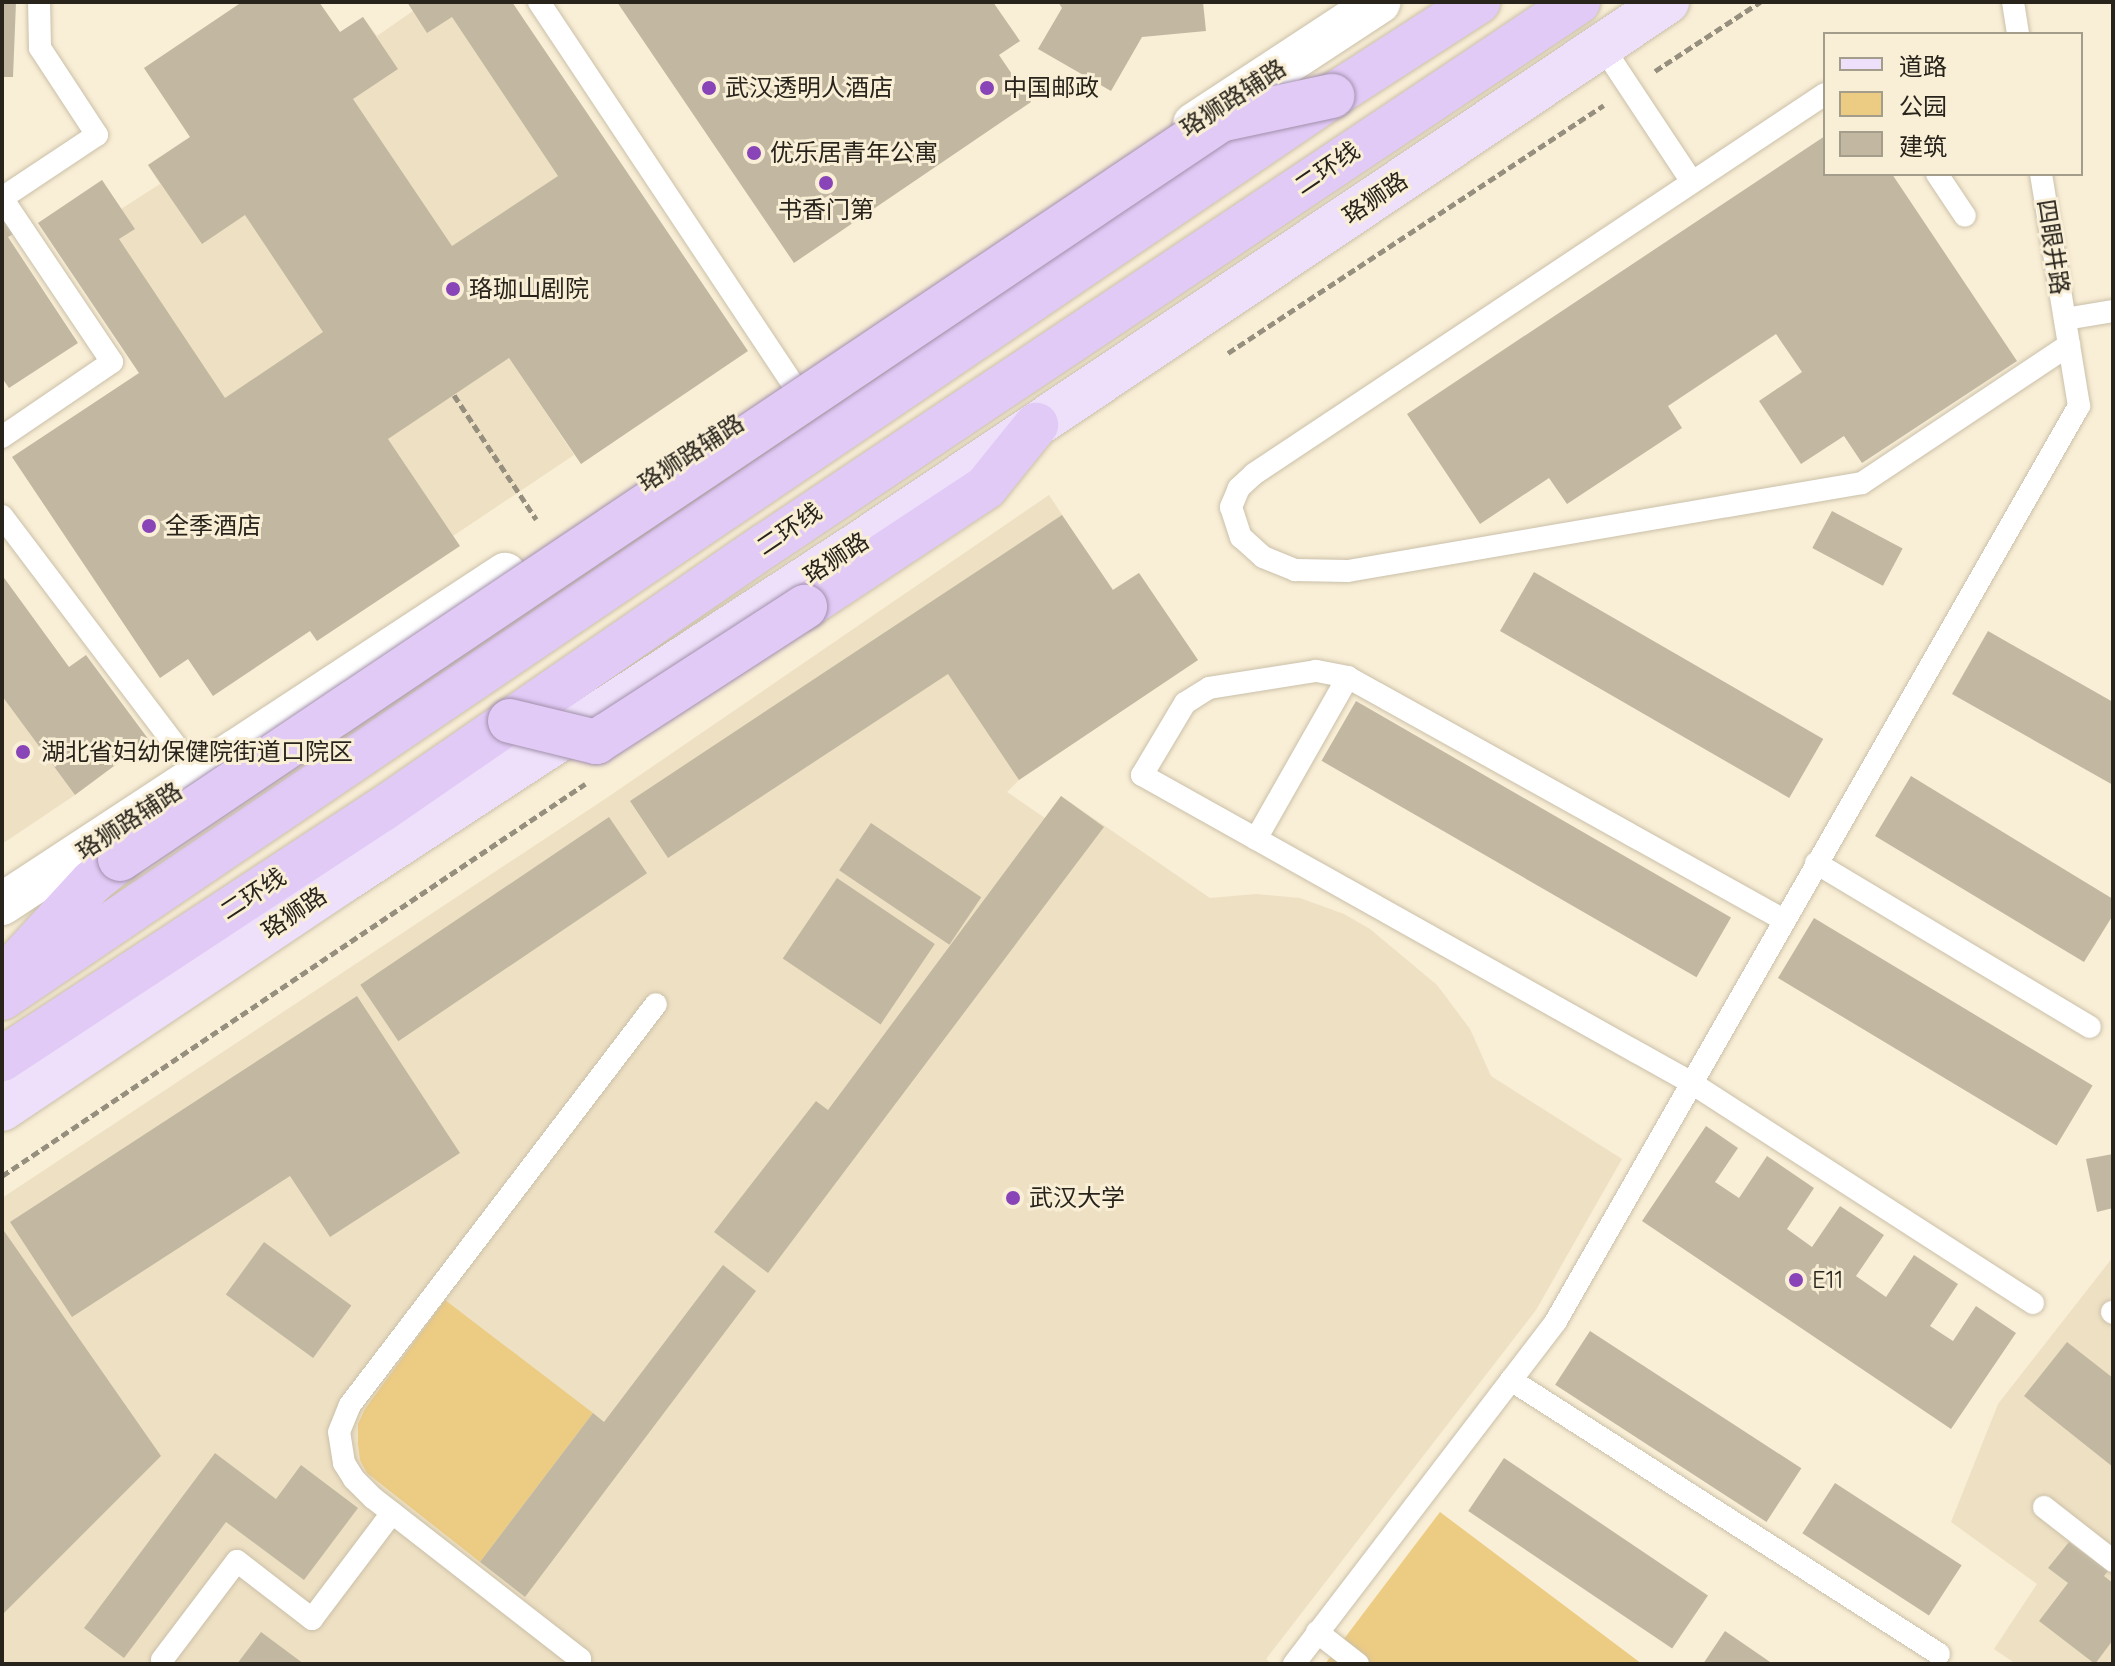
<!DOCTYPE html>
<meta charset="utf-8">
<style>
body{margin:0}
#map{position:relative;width:2115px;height:1666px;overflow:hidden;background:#f9eed6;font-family:Quicksand,"Noto Sans SC",sans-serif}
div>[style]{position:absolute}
.built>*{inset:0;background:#eee0c3}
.green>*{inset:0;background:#eccb83}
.building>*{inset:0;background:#c2b8a2;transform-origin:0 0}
.path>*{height:5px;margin-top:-2.5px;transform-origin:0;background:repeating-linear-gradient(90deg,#978f7e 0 8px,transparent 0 12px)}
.roads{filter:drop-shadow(0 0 2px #cac0a9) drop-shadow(0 0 2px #cac0a9)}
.lane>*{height:22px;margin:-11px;padding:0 11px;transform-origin:11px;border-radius:11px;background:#fff}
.street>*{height:42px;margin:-21px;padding:0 21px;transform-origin:21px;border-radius:21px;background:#fff}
.primary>*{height:44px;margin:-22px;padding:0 22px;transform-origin:22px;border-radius:22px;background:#eedffa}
.highway>*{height:44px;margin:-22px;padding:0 22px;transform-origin:22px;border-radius:22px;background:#e2caf7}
.bridges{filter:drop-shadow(0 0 2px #a190aa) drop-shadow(0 0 2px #a190aa)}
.highway-bridge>*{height:44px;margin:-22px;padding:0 22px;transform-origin:22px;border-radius:22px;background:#e2caf7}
.dots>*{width:22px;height:22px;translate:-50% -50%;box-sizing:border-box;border:4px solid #f9eed6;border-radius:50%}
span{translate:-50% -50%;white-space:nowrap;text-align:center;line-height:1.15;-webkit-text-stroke:6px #f9eed6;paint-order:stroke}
.poi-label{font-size:24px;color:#28241c}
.left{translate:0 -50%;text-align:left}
.street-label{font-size:24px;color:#28241c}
.frame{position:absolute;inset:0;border:4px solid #28241c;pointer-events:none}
.legend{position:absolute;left:1823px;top:32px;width:260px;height:144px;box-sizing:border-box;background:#f9eed6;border:2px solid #a59d8c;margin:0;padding:10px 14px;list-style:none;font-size:24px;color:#28241c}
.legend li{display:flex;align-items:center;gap:16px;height:40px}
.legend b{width:40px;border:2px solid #a59d8c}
</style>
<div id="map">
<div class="built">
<div style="clip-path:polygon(242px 2px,319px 2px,340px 32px,363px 17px,377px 36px,413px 11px,512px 2px,676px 246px,509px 358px,574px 455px,453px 536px,388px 439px,247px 533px,38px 223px,102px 180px,121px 209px,160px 184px,148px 165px,190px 137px,144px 68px)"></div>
<div style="clip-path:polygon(1049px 495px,1112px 590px,1139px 573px,1198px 660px,1019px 780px,1007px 792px,1045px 818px,1061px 796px,1210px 898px,1256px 894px,1300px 898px,1344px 914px,1370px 929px,1437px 985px,1470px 1029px,1491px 1076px,1622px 1159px,1536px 1310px,1266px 1659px,1272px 1664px,2px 1664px,2px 1198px,608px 797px)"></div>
<div style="clip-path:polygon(2px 696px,75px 795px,2px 844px)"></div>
<div style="clip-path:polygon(2113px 1257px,2113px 1664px,2016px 1664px,1994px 1649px,2037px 1584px,1951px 1522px,1998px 1404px)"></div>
</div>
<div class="green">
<div style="clip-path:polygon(445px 1300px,593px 1413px,480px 1562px,367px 1473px,360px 1460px,358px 1444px,358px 1424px,365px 1409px)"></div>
<div style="clip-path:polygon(1440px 1512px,1642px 1664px,1325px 1664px)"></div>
</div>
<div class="building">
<div style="clip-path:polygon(2px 2px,16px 2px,13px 77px,2px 77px)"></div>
<div style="clip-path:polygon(242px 2px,319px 2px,340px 32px,363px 17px,398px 69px,353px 99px,452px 246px,558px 176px,452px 17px,427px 33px,407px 2px,512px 2px,748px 351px,581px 464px,509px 358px,388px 439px,460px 546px,317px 641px,310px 631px,213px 696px,188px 659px,160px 678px,12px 457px,139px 373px,38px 223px,102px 180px,135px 229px,119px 239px,225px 398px,323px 332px,245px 215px,202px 244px,148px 165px,190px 137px,144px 68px)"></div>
<div style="clip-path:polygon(617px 2px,993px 2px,1020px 41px,999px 55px,1031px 102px,794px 263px)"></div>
<div style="clip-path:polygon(1058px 2px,1203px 2px,1206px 31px,1142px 37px,1111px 91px,1038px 49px,1062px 8px)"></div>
<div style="clip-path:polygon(1825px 136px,1825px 174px,1892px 174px,2017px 361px,1862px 463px,1844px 436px,1801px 464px,1759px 401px,1802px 372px,1776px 334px,1668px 406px,1682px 428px,1567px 504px,1549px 478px,1480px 524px,1407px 414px)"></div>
<div style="clip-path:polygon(2px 209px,17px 232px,8px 237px,78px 343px,9px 388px,2px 378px)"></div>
<div style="left:1832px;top:511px;width:80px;height:42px;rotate:28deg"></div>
<div style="clip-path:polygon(1062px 515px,1113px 590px,1139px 573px,1198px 660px,1019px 780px,948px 674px,668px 858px,630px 801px)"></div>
<div style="left:1534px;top:572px;width:334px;height:68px;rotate:30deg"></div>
<div style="clip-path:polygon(2px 575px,69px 667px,86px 655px,149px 740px,75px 795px,2px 696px)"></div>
<div style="clip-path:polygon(1988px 631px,2113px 702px,2113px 785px,1952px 694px)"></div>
<div style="left:1356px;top:701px;width:433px;height:69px;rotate:30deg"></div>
<div style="clip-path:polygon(1911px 776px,2113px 899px,2113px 915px,2084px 962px,1875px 836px)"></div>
<div style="clip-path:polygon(1061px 796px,1104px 827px,768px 1273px,714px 1232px,816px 1101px,828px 1110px)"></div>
<div style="left:609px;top:817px;width:68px;height:300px;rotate:56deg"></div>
<div style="left:871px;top:823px;width:133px;height:57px;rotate:34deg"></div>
<div style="left:837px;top:878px;width:118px;height:97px;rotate:34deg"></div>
<div style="left:1814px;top:918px;width:325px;height:70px;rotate:31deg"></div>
<div style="clip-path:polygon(357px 996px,460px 1153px,330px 1237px,290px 1176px,72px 1317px,10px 1222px)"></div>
<div style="clip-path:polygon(1706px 1126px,1738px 1148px,1715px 1182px,1739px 1198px,1767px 1156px,1814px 1188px,1787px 1229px,1812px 1247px,1840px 1206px,1884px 1235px,1856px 1276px,1886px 1297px,1914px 1255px,1958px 1284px,1930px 1326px,1953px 1341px,1976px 1306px,2016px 1333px,1951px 1429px,1642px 1221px)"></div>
<div style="clip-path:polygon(2113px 1154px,2113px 1208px,2097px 1212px,2086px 1159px)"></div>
<div style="clip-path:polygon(2px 1228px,161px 1456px,2px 1615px)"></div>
<div style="left:264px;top:1242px;width:108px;height:65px;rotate:36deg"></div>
<div style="clip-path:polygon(723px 1265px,756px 1291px,525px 1597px,480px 1562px,593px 1413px,604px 1422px)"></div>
<div style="left:1590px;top:1331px;width:252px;height:64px;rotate:33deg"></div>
<div style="clip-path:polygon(2067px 1342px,2113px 1378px,2113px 1467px,2024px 1396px)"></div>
<div style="clip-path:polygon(215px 1453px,276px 1499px,301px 1465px,358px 1508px,304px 1580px,226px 1522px,124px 1658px,84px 1628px)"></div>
<div style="left:1504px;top:1458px;width:246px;height:64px;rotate:34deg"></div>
<div style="left:1835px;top:1483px;width:151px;height:60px;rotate:33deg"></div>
<div style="clip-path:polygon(2069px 1542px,2108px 1571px,2104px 1576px,2113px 1583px,2113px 1640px,2095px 1664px,2039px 1621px,2068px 1583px,2048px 1568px)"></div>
<div style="clip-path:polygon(1725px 1631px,1773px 1664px,1703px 1664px)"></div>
<div style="clip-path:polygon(261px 1632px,304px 1664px,237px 1664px)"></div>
</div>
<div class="path">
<div style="left:1655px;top:71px;width:126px;rotate:-33.3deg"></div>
<div style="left:1228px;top:353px;width:450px;rotate:-33.4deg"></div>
<div style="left:454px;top:395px;width:149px;rotate:56.5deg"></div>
<div style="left:2px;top:1176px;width:703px;rotate:-33.92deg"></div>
</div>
<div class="roads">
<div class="lane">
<div style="left:539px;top:2px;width:461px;rotate:56.4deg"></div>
<div style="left:2013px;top:2px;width:32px;rotate:81deg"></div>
<div style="left:1602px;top:46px;width:163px;rotate:56.5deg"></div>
<div style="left:1825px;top:94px;width:686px;rotate:146.36deg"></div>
<div style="left:1254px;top:474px;width:21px;rotate:137deg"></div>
<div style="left:1239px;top:488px;width:21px;rotate:113deg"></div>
<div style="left:1231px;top:507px;width:32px;rotate:72deg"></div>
<div style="left:1241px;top:537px;width:30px;rotate:42deg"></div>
<div style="left:1263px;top:557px;width:35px;rotate:22deg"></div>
<div style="left:1295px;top:570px;width:53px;rotate:1.1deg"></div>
<div style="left:1348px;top:571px;width:521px;rotate:-9.72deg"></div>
<div style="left:1862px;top:483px;width:249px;rotate:-33.7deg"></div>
<div style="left:1937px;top:174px;width:50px;rotate:56.3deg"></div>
<div style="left:2065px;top:319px;width:49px;rotate:-9.5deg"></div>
<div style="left:2px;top:437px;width:133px;rotate:-34.3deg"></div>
<div style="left:112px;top:362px;width:197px;rotate:-123.9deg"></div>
<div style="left:2px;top:198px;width:114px;rotate:-33.6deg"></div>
<div style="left:97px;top:135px;width:104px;rotate:-123.2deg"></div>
<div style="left:40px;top:48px;width:46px;rotate:-91.2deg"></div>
<div style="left:2px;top:516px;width:325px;rotate:52.9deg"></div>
<div style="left:1256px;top:839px;width:186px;rotate:-60.4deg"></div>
<div style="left:1816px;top:863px;width:319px;rotate:30.9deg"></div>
<div style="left:1784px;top:920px;width:499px;rotate:-150.9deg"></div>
<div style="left:1348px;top:677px;width:33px;rotate:-169deg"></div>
<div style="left:1316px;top:671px;width:108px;rotate:171deg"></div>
<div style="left:1209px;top:688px;width:28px;rotate:148deg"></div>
<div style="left:1185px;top:703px;width:84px;rotate:120.8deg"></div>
<div style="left:1142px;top:775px;width:628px;rotate:29.26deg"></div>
<div style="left:1690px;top:1082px;width:408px;rotate:32.8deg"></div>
<div style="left:2112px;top:1312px;width:1px;rotate:45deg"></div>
<div style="left:1511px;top:1380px;width:508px;rotate:32.63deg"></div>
<div style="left:2044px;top:1507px;width:88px;rotate:38deg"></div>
<div style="left:1317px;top:1632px;width:52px;rotate:38deg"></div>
<div style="left:162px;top:1660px;width:124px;rotate:-52.9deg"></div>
<div style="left:237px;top:1561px;width:95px;rotate:37.7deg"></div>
<div style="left:312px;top:1619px;width:133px;rotate:-53deg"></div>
<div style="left:580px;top:1664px;width:5px;rotate:-90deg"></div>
<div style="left:580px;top:1659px;width:262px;rotate:-142.1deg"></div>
<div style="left:373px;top:1498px;width:27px;rotate:-135deg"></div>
<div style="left:354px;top:1479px;width:19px;rotate:-122deg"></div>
<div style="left:344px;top:1463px;width:31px;rotate:-99deg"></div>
<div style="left:339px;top:1432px;width:29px;rotate:-68deg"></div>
<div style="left:350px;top:1405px;width:504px;rotate:-52.65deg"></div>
<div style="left:1294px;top:1664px;width:432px;rotate:-52.6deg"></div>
<div style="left:1556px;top:1321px;width:1054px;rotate:-60.25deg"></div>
<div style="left:2079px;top:406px;width:235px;rotate:-99.3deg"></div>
</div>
<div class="street">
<div style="left:1194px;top:124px;width:222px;rotate:-33.3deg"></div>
<div style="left:2px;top:904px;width:602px;rotate:-33.27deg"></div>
</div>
<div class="primary">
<div style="left:2px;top:1109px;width:408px;rotate:-33.8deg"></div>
<div style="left:341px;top:882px;width:620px;rotate:-33.15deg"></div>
<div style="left:860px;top:543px;width:972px;rotate:-33.84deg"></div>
</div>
<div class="highway">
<div style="left:805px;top:607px;width:217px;rotate:-33.5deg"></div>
<div style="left:986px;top:487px;width:80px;rotate:-51.1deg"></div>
<div style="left:12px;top:969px;width:118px;rotate:-47.4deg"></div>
<div style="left:92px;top:882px;width:36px;rotate:-39deg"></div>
<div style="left:2px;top:998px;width:1607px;rotate:-34.14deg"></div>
<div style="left:1332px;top:96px;width:174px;rotate:-32.8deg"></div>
<div style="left:2px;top:1059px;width:452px;rotate:-33.3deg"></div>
<div style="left:380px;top:811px;width:469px;rotate:-34.6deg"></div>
<div style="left:766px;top:545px;width:977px;rotate:-33.77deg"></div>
</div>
</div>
<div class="bridges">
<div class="highway-bridge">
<div style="left:510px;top:721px;width:89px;rotate:13.7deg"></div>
<div style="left:596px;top:742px;width:249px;rotate:-32.9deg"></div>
<div style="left:120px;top:859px;width:1325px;rotate:-33.89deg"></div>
<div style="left:1220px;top:120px;width:115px;rotate:-12.1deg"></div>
</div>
</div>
<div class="dots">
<div style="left:709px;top:88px;background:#8944b7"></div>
<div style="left:987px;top:88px;background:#8944b7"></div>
<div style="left:754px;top:153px;background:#8944b7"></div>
<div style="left:826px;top:183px;background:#8944b7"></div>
<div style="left:453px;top:289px;background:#8944b7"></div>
<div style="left:149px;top:526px;background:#8944b7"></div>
<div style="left:23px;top:752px;background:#8944b7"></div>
<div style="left:1013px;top:1198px;background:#8944b7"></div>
<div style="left:1796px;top:1280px;background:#8944b7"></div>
</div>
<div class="poi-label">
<span class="left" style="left:725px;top:88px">武汉透明人酒店</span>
<span class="left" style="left:1003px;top:88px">中国邮政</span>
<span class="left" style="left:770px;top:153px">优乐居青年公寓</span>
<span style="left:826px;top:210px">书香门第</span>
<span class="left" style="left:469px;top:289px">珞珈山剧院</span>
<span class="left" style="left:165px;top:526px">全季酒店</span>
<span class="left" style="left:41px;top:752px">湖北省妇幼保健院街道口院区</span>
<span class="left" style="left:1029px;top:1198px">武汉大学</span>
<span class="left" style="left:1812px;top:1280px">E11</span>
</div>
<div class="street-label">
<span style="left:1233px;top:98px;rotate:-33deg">珞狮路辅路</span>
<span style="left:1327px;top:168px;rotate:-34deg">二环线</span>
<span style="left:1375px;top:198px;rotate:-34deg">珞狮路</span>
<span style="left:2053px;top:247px;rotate:81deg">四眼井路</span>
<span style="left:691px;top:453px;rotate:-33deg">珞狮路辅路</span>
<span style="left:789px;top:529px;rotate:-34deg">二环线</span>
<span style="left:836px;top:558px;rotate:-33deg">珞狮路</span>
<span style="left:129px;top:821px;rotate:-33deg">珞狮路辅路</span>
<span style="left:253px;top:894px;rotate:-33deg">二环线</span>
<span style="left:294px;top:913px;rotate:-34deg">珞狮路</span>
</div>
<div class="frame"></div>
<ul class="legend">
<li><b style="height:10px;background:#eedffa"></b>道路</li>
<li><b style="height:22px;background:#eccb83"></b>公园</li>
<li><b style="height:22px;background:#c2b8a2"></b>建筑</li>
</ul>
</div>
